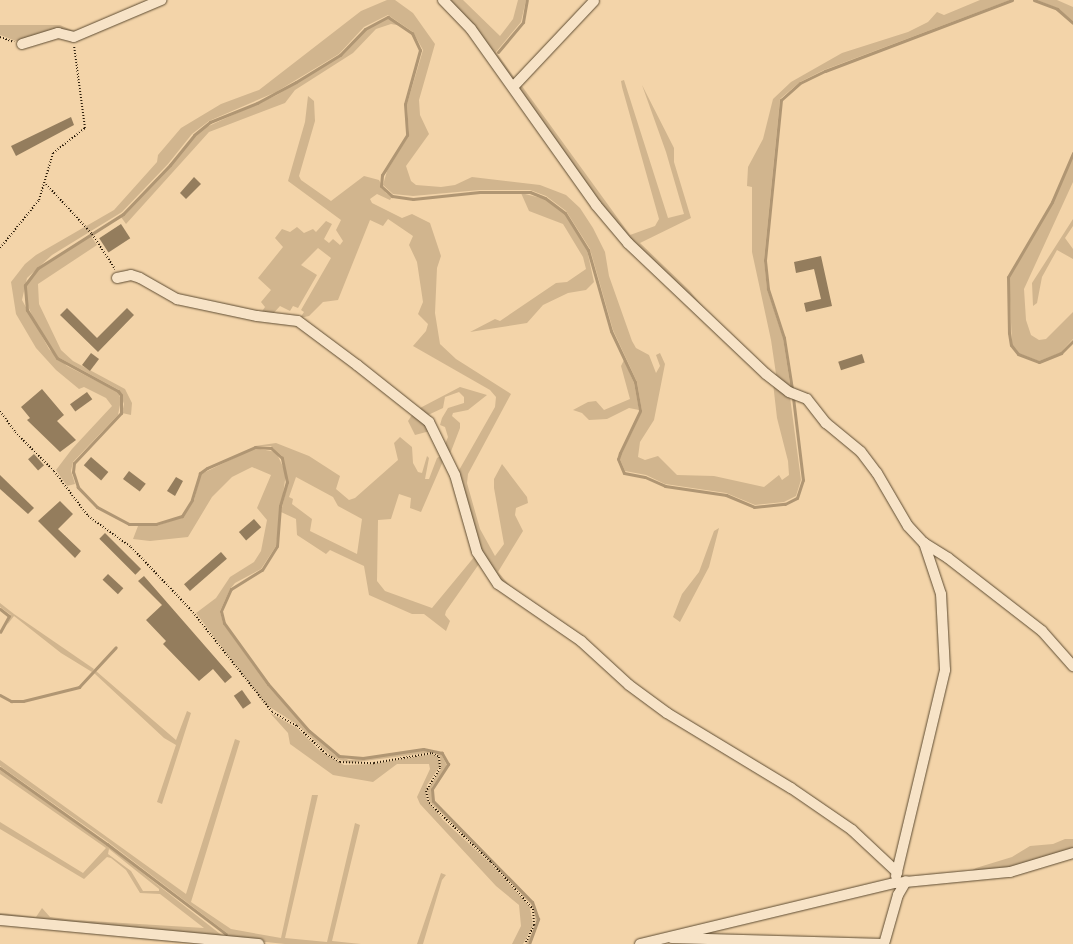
<!DOCTYPE html>
<style>
body{margin:0}
#map{position:relative;width:1073px;height:944px;overflow:hidden;background:#f3d4a9;font-family:"Old Standard TT",serif}
div>[style]{position:absolute}
.green>*{inset:0;background:#d1b58e}
.stream>*{height:3px;margin:-1.5px;padding:0 1.5px;transform-origin:1.5px;border-radius:1.5px;background:#b09673}
.building>*{inset:0;background:#947d5d;transform-origin:0 0}
.path>*{height:2px;margin-top:-1px;transform-origin:0;background:repeating-linear-gradient(90deg,#2d1e0b 0 1px,transparent 0 3px)}
.roads{filter:drop-shadow(0 0 1px #5e4c32) drop-shadow(0 0 1px #5e4c32)}
.street>*{height:10px;margin:-5px;padding:0 5px;transform-origin:5px;border-radius:5px;background:#f7e3c7}
span{translate:-50% -50%;white-space:nowrap;text-align:center;line-height:1.15;-webkit-text-stroke:3px #f7e3c7;paint-order:stroke}
</style>
<div id="map">
<div class="green">
<div style="clip-path:polygon(387px 0,395px 0,413px 13px,435px 44px,419px 100px,420px 115px,429px 134px,406px 166px,411px 181px,416px 185px,441px 187px,455px 185px,472px 177px,540px 185px,566px 195px,580px 208px,593px 228px,605px 252px,609px 276px,632px 341px,636px 348px,649px 355px,656px 373px,660px 366px,656px 355px,660px 353px,665px 364px,654px 420px,640px 442px,638px 457px,645px 460px,658px 456px,677px 475px,714px 476px,764px 487px,779px 475px,782px 480px,789px 475px,788px 461px,777px 418px,773px 383px,790px 397px,801px 480px,796px 496px,784px 502px,755px 505px,726px 493px,665px 484px,646px 475px,625px 471px,620px 459px,622px 453px,642px 411px,637px 382px,613px 330px,590px 249px,566px 211px,546px 196px,530px 190px,480px 190px,413px 196px,393px 194px,383px 185px,387px 171px,409px 135px,407px 104px,423px 50px,413px 32px,388px 15px,364px 27px,339px 54px,276px 92px,209px 121px,192px 134px,168px 164px,122px 212px,52px 255px,27px 278px,22px 300px,49px 349px,67px 366px,118px 392px,121px 400px,118px 415px,73px 462px,71px 471px,75px 484px,67px 486px,56px 470px,72px 449px,112px 406px,106px 398px,84px 387px,79px 389px,56px 370px,36px 348px,16px 314px,11px 282px,25px 264px,36px 255px,114px 210px,157px 162px,158px 155px,181px 128px,221px 104px,259px 90px,361px 11px)"></div>
<div style="clip-path:polygon(448px 0,463px 0,500px 36px,513px 19px,518px 0,526px 0,521px 22px,496px 52px,516px 80px,514px 82px)"></div>
<div style="clip-path:polygon(980px 0,1010px 0,824px 70px,800px 82px,780px 99px,764px 260px,767px 289px,783px 338px,791px 390px,772px 376px,776px 374px,771px 340px,752px 252px,752px 187px,747px 186px,748px 167px,763px 139px,773px 99px,791px 82px,842px 53px,908px 32px,928px 22px,937px 12px,944px 15px)"></div>
<div style="clip-path:polygon(1037px 0,1057px 0,1073px 7px,1073px 21px,1057px 8px)"></div>
<div style="clip-path:polygon(388px 18px,402px 26px,391px 24px,376px 29px,353px 53px,295px 90px,285px 103px,209px 132px,126px 224px,121px 217px,202px 129px,277px 95px,341px 56px,366px 30px)"></div>
<div style="clip-path:polygon(0 25px,60px 25px,78px 33px,21px 43px,0 35px)"></div>
<div style="clip-path:polygon(624px 80px,668px 218px,684px 214px,666px 152px,642px 85px,674px 148px,674px 162px,691px 218px,640px 243px,689px 290px,714px 320px,621px 232px,516px 85px,519px 82px,630px 235px,655px 226px,659px 219px,622px 87px,621px 81px)"></div>
<div style="clip-path:polygon(308px 96px,314px 101px,315px 121px,299px 176px,301px 180px,331px 201px,364px 176px,379px 180px,386px 193px,392px 197px,390px 200px,377px 194px,370px 199px,372px 203px,402px 218px,412px 214px,430px 223px,441px 256px,437px 268px,435px 313px,440px 344px,456px 359px,511px 394px,468px 474px,467px 483px,480px 529px,495px 556px,504px 544px,494px 488px,494px 479px,502px 464px,527px 497px,528px 503px,516px 508px,515px 515px,523px 531px,498px 572px,516px 593px,504px 585px,485px 563px,458px 472px,495px 407px,496px 397px,490px 390px,413px 346px,426px 331px,428px 324px,418px 314px,423px 302px,417px 262px,409px 245px,413px 236px,388px 219px,383px 226px,370px 220px,338px 300px,323px 302px,309px 316px,300px 318px,304px 312px,301px 310px,331px 258px,318px 248px,301px 265px,317px 275px,298px 308px,293px 306px,290px 311px,280px 306px,271px 316px,261px 313px,265px 307px,261px 302px,271px 290px,258px 278px,283px 247px,275px 238px,282px 229px,290px 232px,297px 227px,304px 233px,313px 229px,316px 232px,326px 221px,332px 224px,324px 239px,329px 243px,333px 239px,340px 245px,343px 241px,336px 230px,341px 220px,288px 181px,305px 122px)"></div>
<div style="clip-path:polygon(1073px 154px,1073px 182px,1024px 289px,1026px 320px,1031px 335px,1039px 340px,1046px 339px,1073px 312px,1073px 339px,1060px 353px,1039px 361px,1018px 353px,1012px 345px,1009px 277px,1052px 203px)"></div>
<div style="clip-path:polygon(521px 193px,545px 199px,564px 213px,587px 250px,594px 282px,586px 290px,568px 293px,543px 305px,527px 323px,470px 332px,495px 319px,500px 321px,556px 283px,567px 282px,586px 269px,583px 257px,563px 224px,529px 211px)"></div>
<div style="clip-path:polygon(1073px 219px,1073px 226px,1065px 238px,1073px 249px,1073px 259px,1057px 250px,1042px 277px,1037px 303px,1033px 306px,1032px 283px)"></div>
<div style="clip-path:polygon(91px 236px,97px 245px,38px 284px,39px 304px,61px 350px,73px 361px,125px 389px,132px 403px,131px 415px,122px 413px,124px 404px,119px 390px,58px 357px,37px 327px,25px 299px,26px 286px,39px 268px)"></div>
<div style="clip-path:polygon(624px 360px,634px 383px,639px 410px,629px 408px,607px 419px,589px 420px,582px 413px,573px 410px,588px 402px,596px 401px,604px 410px,630px 399px,621px 366px)"></div>
<div style="clip-path:polygon(460px 387px,487px 395px,468px 410px,453px 413px,452px 416px,460px 423px,460px 428px,450px 454px,445px 444px,448px 437px,445px 427px,440px 425px,442px 418px,448px 408px,464px 403px,464px 397px,459px 392px,445px 397px,443px 408px,428px 415px,420px 408px)"></div>
<div style="clip-path:polygon(414px 412px,430px 431px,415px 435px,408px 421px)"></div>
<div style="clip-path:polygon(evenodd,400px 437px,412px 447px,413px 463px,418px 472px,422px 473px,427px 456px,429px 458px,425px 479px,429px 479px,437px 458px,442px 455px,444px 459px,421px 512px,410px 508px,411px 498px,399px 494px,391px 519px,378px 520px,377px 581px,385px 591px,432px 608px,475px 556px,479px 564px,446px 611px,445px 615px,450px 621px,446px 631px,424px 614px,412px 614px,369px 595px,364px 566px,330px 550px,326px 554px,297px 535px,296px 519px,281px 512px,288px 482px,283px 457px,271px 446px,255px 446px,276px 443px,309px 456px,340px 476px,336px 489px,349px 500px,355px 498px,398px 460px,394px 443px,400px 437px,296px 477px,333px 497px,338px 506px,362px 519px,357px 554px,310px 531px,312px 519px,292px 504px,293px 499px,289px 497px,296px 477px)"></div>
<div style="clip-path:polygon(255px 448px,276px 452px,286px 473px,276px 546px,261px 569px,235px 583px,230px 589px,220px 611px,223px 623px,267px 685px,308px 731px,335px 755px,349px 760px,422px 750px,441px 753px,447px 766px,431px 789px,433px 801px,532px 902px,537px 912px,537px 925px,528px 944px,526px 944px,536px 925px,534px 908px,492px 862px,430px 802px,427px 791px,441px 769px,440px 756px,433px 752px,349px 763px,332px 757px,298px 725px,265px 704px,196px 613px,216px 598px,230px 577px,254px 562px,261px 551px,267px 520px,257px 508px,271px 475px,252px 467px,232px 477px,212px 497px,188px 537px,150px 541px,133px 539px,138px 526px,156px 526px,183px 517px,194px 500px,201px 474px)"></div>
<div style="clip-path:polygon(719px 528px,709px 567px,680px 622px,673px 617px,682px 594px,699px 572px,714px 531px)"></div>
<div style="clip-path:polygon(0 603px,14px 614px,94px 669px,92px 672px,61px 653px,14px 616px,7px 625px,11px 615px,0 607px)"></div>
<div style="clip-path:polygon(96px 671px,176px 740px,187px 711px,191px 713px,162px 804px,157px 802px,176px 745px,164px 738px,94px 673px)"></div>
<div style="clip-path:polygon(270px 713px,297px 728px,320px 751px,344px 765px,373px 764px,433px 754px,438px 757px,440px 766px,427px 785px,426px 798px,443px 820px,490px 863px,530px 907px,533px 926px,523px 944px,512px 944px,521px 926px,519px 905px,496px 886px,420px 804px,417px 797px,430px 769px,429px 764px,397px 764px,373px 782px,333px 775px,290px 744px,288px 733px)"></div>
<div style="clip-path:polygon(235px 739px,240px 741px,191px 902px,231px 929px,281px 938px,312px 795px,318px 795px,285px 938px,327px 942px,355px 823px,360px 825px,332px 941px,361px 944px,285px 944px,227px 938px,227px 933px,108px 842px,0 766px,0 760px,186px 894px)"></div>
<div style="clip-path:polygon(evenodd,0 770px,107px 845px,224px 937px,0 917px,0 913px,36px 917px,42px 908px,50px 917px,74px 920px,204px 928px,160px 894px,140px 893px,126px 870px,111px 858px,107px 857px,84px 879px,0 829px,0 822px,83px 873px,106px 848px,0 774px,0 770px,109px 849px,159px 889px,159px 891px,143px 891px,131px 871px,108px 854px,109px 849px)"></div>
<div style="clip-path:polygon(1065px 839px,1073px 839px,1073px 850px,1008px 869px,966px 874px,976px 868px,1012px 857px,1030px 846px,1053px 844px)"></div>
<div style="clip-path:polygon(441px 873px,446px 875px,442px 880px,423px 944px,417px 944px)"></div>
</div>
<div class="stream">
<div style="left:1034px;top:0;width:25px;rotate:21deg"></div>
<div style="left:1057px;top:9px;width:21px;rotate:41deg"></div>
<div style="left:498px;top:52px;width:39px;rotate:-50deg"></div>
<div style="left:523px;top:22px;width:22px;rotate:-80deg"></div>
<div style="left:1073px;top:153px;width:53px;rotate:113.2deg"></div>
<div style="left:1052px;top:202px;width:87px;rotate:120.4deg"></div>
<div style="left:1008px;top:277px;width:56px;rotate:89deg"></div>
<div style="left:1009px;top:333px;width:12px;rotate:81deg"></div>
<div style="left:1011px;top:345px;width:11px;rotate:52deg"></div>
<div style="left:1018px;top:354px;width:22px;rotate:21deg"></div>
<div style="left:1039px;top:362px;width:24px;rotate:-22deg"></div>
<div style="left:1061px;top:353px;width:17px;rotate:-45deg"></div>
<div style="left:792px;top:389px;width:52px;rotate:-98.9deg"></div>
<div style="left:784px;top:338px;width:52px;rotate:-108.1deg"></div>
<div style="left:768px;top:289px;width:29px;rotate:-96deg"></div>
<div style="left:765px;top:260px;width:161px;rotate:-84.3deg"></div>
<div style="left:781px;top:100px;width:25px;rotate:-42deg"></div>
<div style="left:800px;top:83px;width:28px;rotate:-26deg"></div>
<div style="left:825px;top:71px;width:200px;rotate:-20.8deg"></div>
<div style="left:0;top:609px;width:11px;rotate:38deg"></div>
<div style="left:9px;top:616px;width:18px;rotate:119deg"></div>
<div style="left:0;top:695px;width:13px;rotate:29deg"></div>
<div style="left:11px;top:701px;width:12px"></div>
<div style="left:23px;top:701px;width:58px;rotate:-14deg"></div>
<div style="left:79px;top:687px;width:54px;rotate:-47.2deg"></div>
<div style="left:0;top:768px;width:131px;rotate:35.4deg"></div>
<div style="left:107px;top:844px;width:149px;rotate:37.1deg"></div>
<div style="left:529px;top:944px;width:27px;rotate:-70deg"></div>
<div style="left:538px;top:919px;width:18px;rotate:-109deg"></div>
<div style="left:532px;top:902px;width:141px;rotate:-134.4deg"></div>
<div style="left:433px;top:801px;width:12px;rotate:-95deg"></div>
<div style="left:432px;top:789px;width:30px;rotate:-57deg"></div>
<div style="left:448px;top:764px;width:13px;rotate:-119deg"></div>
<div style="left:442px;top:753px;width:19px;rotate:-168deg"></div>
<div style="left:423px;top:749px;width:61px;rotate:171.5deg"></div>
<div style="left:363px;top:758px;width:24px;rotate:-175deg"></div>
<div style="left:339px;top:756px;width:39px;rotate:-140deg"></div>
<div style="left:309px;top:731px;width:62px;rotate:-131.1deg"></div>
<div style="left:268px;top:684px;width:75px;rotate:-125.8deg"></div>
<div style="left:224px;top:623px;width:12px;rotate:-104deg"></div>
<div style="left:221px;top:611px;width:24px;rotate:-66deg"></div>
<div style="left:231px;top:589px;width:36px;rotate:-32deg"></div>
<div style="left:262px;top:570px;width:28px;rotate:-58deg"></div>
<div style="left:277px;top:546px;width:40px;rotate:-85.7deg"></div>
<div style="left:280px;top:506px;width:25px;rotate:-74deg"></div>
<div style="left:287px;top:482px;width:25px;rotate:-102deg"></div>
<div style="left:282px;top:458px;width:15px;rotate:-138deg"></div>
<div style="left:271px;top:448px;width:16px;rotate:-176deg"></div>
<div style="left:255px;top:447px;width:52px;rotate:156.4deg"></div>
<div style="left:207px;top:468px;width:9px;rotate:144deg"></div>
<div style="left:200px;top:473px;width:28px;rotate:107deg"></div>
<div style="left:192px;top:500px;width:19px;rotate:122deg"></div>
<div style="left:182px;top:516px;width:27px;rotate:163deg"></div>
<div style="left:156px;top:524px;width:27px;rotate:180deg"></div>
<div style="left:129px;top:524px;width:36px;rotate:-152deg"></div>
<div style="left:97px;top:507px;width:28px;rotate:-134deg"></div>
<div style="left:78px;top:487px;width:16px;rotate:-108deg"></div>
<div style="left:73px;top:472px;width:9px;rotate:-84deg"></div>
<div style="left:74px;top:463px;width:69px;rotate:-46.8deg"></div>
<div style="left:121px;top:413px;width:18px;rotate:-90deg"></div>
<div style="left:121px;top:395px;width:5px;rotate:-127deg"></div>
<div style="left:118px;top:391px;width:69px;rotate:-151.6deg"></div>
<div style="left:57px;top:358px;width:57px;rotate:-122deg"></div>
<div style="left:27px;top:310px;width:25px;rotate:-95deg"></div>
<div style="left:25px;top:285px;width:21px;rotate:-53deg"></div>
<div style="left:38px;top:268px;width:101px;rotate:-32.4deg"></div>
<div style="left:123px;top:214px;width:68px;rotate:-46.2deg"></div>
<div style="left:170px;top:165px;width:38px;rotate:-51deg"></div>
<div style="left:194px;top:135px;width:21px;rotate:-39deg"></div>
<div style="left:210px;top:122px;width:51px;rotate:-22deg"></div>
<div style="left:257px;top:103px;width:44px;rotate:-28.3deg"></div>
<div style="left:296px;top:82px;width:52px;rotate:-31.5deg"></div>
<div style="left:340px;top:55px;width:36px;rotate:-46deg"></div>
<div style="left:365px;top:29px;width:26px;rotate:-28deg"></div>
<div style="left:388px;top:17px;width:29px;rotate:34deg"></div>
<div style="left:412px;top:33px;width:19px;rotate:65deg"></div>
<div style="left:420px;top:50px;width:56px;rotate:105.5deg"></div>
<div style="left:405px;top:104px;width:31px;rotate:86deg"></div>
<div style="left:407px;top:135px;width:47px;rotate:122deg"></div>
<div style="left:382px;top:175px;width:11px;rotate:95deg"></div>
<div style="left:381px;top:186px;width:15px;rotate:42deg"></div>
<div style="left:392px;top:196px;width:21px;rotate:8deg"></div>
<div style="left:413px;top:199px;width:67px;rotate:-6deg"></div>
<div style="left:480px;top:192px;width:50px"></div>
<div style="left:530px;top:192px;width:16px;rotate:22deg"></div>
<div style="left:545px;top:198px;width:25px;rotate:37deg"></div>
<div style="left:565px;top:213px;width:44px;rotate:58.1deg"></div>
<div style="left:588px;top:250px;width:84px;rotate:74.1deg"></div>
<div style="left:611px;top:331px;width:56px;rotate:64.8deg"></div>
<div style="left:635px;top:382px;width:29px;rotate:80deg"></div>
<div style="left:640px;top:411px;width:47px;rotate:115.5deg"></div>
<div style="left:620px;top:453px;width:6px;rotate:108deg"></div>
<div style="left:618px;top:459px;width:15px;rotate:67deg"></div>
<div style="left:624px;top:473px;width:21px;rotate:11deg"></div>
<div style="left:645px;top:477px;width:22px;rotate:24deg"></div>
<div style="left:665px;top:486px;width:62px;rotate:8.4deg"></div>
<div style="left:726px;top:495px;width:30px;rotate:23deg"></div>
<div style="left:754px;top:507px;width:31px;rotate:-6deg"></div>
<div style="left:785px;top:504px;width:13px;rotate:-27deg"></div>
<div style="left:797px;top:498px;width:19px;rotate:-72deg"></div>
<div style="left:803px;top:480px;width:84px;rotate:-96.9deg"></div>
</div>
<div class="building">
<div style="clip-path:polygon(71px 117px,74px 125px,16px 156px,11px 146px)"></div>
<div style="clip-path:polygon(194px 177px,201px 184px,186px 199px,180px 193px)"></div>
<div style="left:121px;top:224px;width:17px;height:26px;rotate:57deg"></div>
<div style="clip-path:polygon(821px 256px,832px 306px,806px 312px,804px 303px,821px 299px,814px 269px,796px 273px,794px 262px)"></div>
<div style="clip-path:polygon(67px 308px,97px 338px,127px 308px,134px 315px,98px 352px,60px 315px)"></div>
<div style="left:91px;top:353px;width:10px;height:15px;rotate:37deg"></div>
<div style="left:862px;top:354px;width:9px;height:25px;rotate:72deg"></div>
<div style="clip-path:polygon(42px 389px,64px 415px,57px 421px,76px 440px,60px 452px,27px 420px,30px 418px,21px 407px)"></div>
<div style="left:87px;top:392px;width:9px;height:21px;rotate:54deg"></div>
<div style="left:34px;top:454px;width:15px;height:8px;rotate:48deg"></div>
<div style="left:91px;top:457px;width:23px;height:11px;rotate:41deg"></div>
<div style="left:129px;top:471px;width:21px;height:10px;rotate:37deg"></div>
<div style="clip-path:polygon(0 475px,34px 508px,28px 514px,0 489px)"></div>
<div style="clip-path:polygon(176px 477px,183px 481px,175px 496px,167px 491px)"></div>
<div style="clip-path:polygon(60px 501px,73px 514px,58px 529px,81px 551px,75px 558px,38px 521px)"></div>
<div style="left:254px;top:519px;width:11px;height:20px;rotate:49deg"></div>
<div style="left:105px;top:533px;width:51px;height:8px;rotate:45deg"></div>
<div style="left:221px;top:552px;width:9px;height:49px;rotate:49deg"></div>
<div style="left:108px;top:574px;width:21px;height:8px;rotate:43deg"></div>
<div style="clip-path:polygon(144px 576px,232px 677px,225px 683px,213px 669px,199px 681px,163px 644px,166px 641px,146px 620px,162px 605px,138px 581px)"></div>
<div style="left:242px;top:690px;width:16px;height:10px;rotate:55deg"></div>
</div>
<div class="path">
<div style="left:0;top:37px;width:15px;rotate:20deg"></div>
<div style="left:46px;top:184px;width:68px;rotate:47.4deg"></div>
<div style="left:92px;top:234px;width:42px;rotate:56.7deg"></div>
<div style="left:0;top:248px;width:62px;rotate:-50.9deg"></div>
<div style="left:39px;top:200px;width:49px;rotate:-73.4deg"></div>
<div style="left:53px;top:153px;width:41px;rotate:-38deg"></div>
<div style="left:85px;top:128px;width:83px;rotate:-97.6deg"></div>
<div style="left:0;top:411px;width:26px;rotate:54deg"></div>
<div style="left:15px;top:432px;width:55px;rotate:45deg"></div>
<div style="left:54px;top:471px;width:56px;rotate:52.9deg"></div>
<div style="left:88px;top:516px;width:53px;rotate:35.8deg"></div>
<div style="left:131px;top:547px;width:87px;rotate:46.4deg"></div>
<div style="left:191px;top:610px;width:130px;rotate:51.5deg"></div>
<div style="left:272px;top:712px;width:29px;rotate:29deg"></div>
<div style="left:297px;top:726px;width:40px;rotate:44deg"></div>
<div style="left:326px;top:754px;width:16px;rotate:30deg"></div>
<div style="left:340px;top:762px;width:34px;rotate:2deg"></div>
<div style="left:374px;top:763px;width:59px;rotate:-9.8deg"></div>
<div style="left:432px;top:753px;width:8px;rotate:30deg"></div>
<div style="left:439px;top:757px;width:11px;rotate:85deg"></div>
<div style="left:440px;top:768px;width:27px;rotate:121deg"></div>
<div style="left:426px;top:791px;width:12px;rotate:76deg"></div>
<div style="left:429px;top:803px;width:86px;rotate:43.6deg"></div>
<div style="left:491px;top:862px;width:63px;rotate:48.2deg"></div>
<div style="left:533px;top:909px;width:16px;rotate:86deg"></div>
<div style="left:534px;top:925px;width:21px;rotate:115deg"></div>
</div>
<div class="roads">
<div class="street">
<div style="left:443px;top:0;width:40px;rotate:46deg"></div>
<div style="left:471px;top:29px;width:216px;rotate:54.6deg"></div>
<div style="left:596px;top:205px;width:50px;rotate:49.9deg"></div>
<div style="left:628px;top:243px;width:190px;rotate:43.5deg"></div>
<div style="left:766px;top:374px;width:29px;rotate:38deg"></div>
<div style="left:789px;top:392px;width:19px;rotate:21deg"></div>
<div style="left:807px;top:399px;width:31px;rotate:52deg"></div>
<div style="left:826px;top:423px;width:45px;rotate:39.6deg"></div>
<div style="left:861px;top:452px;width:26px;rotate:53deg"></div>
<div style="left:877px;top:473px;width:61px;rotate:59.7deg"></div>
<div style="left:908px;top:526px;width:23px;rotate:47deg"></div>
<div style="left:924px;top:543px;width:28px;rotate:32deg"></div>
<div style="left:948px;top:558px;width:119px;rotate:37.8deg"></div>
<div style="left:1042px;top:631px;width:47px;rotate:48.5deg"></div>
<div style="left:22px;top:44px;width:38px;rotate:-17deg"></div>
<div style="left:58px;top:33px;width:16px;rotate:14deg"></div>
<div style="left:74px;top:37px;width:95px;rotate:-23deg"></div>
<div style="left:513px;top:87px;width:118px;rotate:-46.7deg"></div>
<div style="left:117px;top:278px;width:14px;rotate:-12deg"></div>
<div style="left:131px;top:275px;width:9px;rotate:18deg"></div>
<div style="left:140px;top:278px;width:43px;rotate:29.6deg"></div>
<div style="left:177px;top:299px;width:82px;rotate:12deg"></div>
<div style="left:257px;top:316px;width:41px;rotate:7deg"></div>
<div style="left:298px;top:321px;width:74px;rotate:36.7deg"></div>
<div style="left:357px;top:365px;width:92px;rotate:38.4deg"></div>
<div style="left:429px;top:422px;width:59px;rotate:63.9deg"></div>
<div style="left:455px;top:475px;width:80px;rotate:74.1deg"></div>
<div style="left:477px;top:552px;width:38px;rotate:57deg"></div>
<div style="left:498px;top:584px;width:101px;rotate:34.5deg"></div>
<div style="left:581px;top:641px;width:65px;rotate:42.5deg"></div>
<div style="left:629px;top:685px;width:47px;rotate:36.4deg"></div>
<div style="left:667px;top:713px;width:145px;rotate:31.2deg"></div>
<div style="left:791px;top:788px;width:74px;rotate:34.5deg"></div>
<div style="left:852px;top:830px;width:62px;rotate:43deg"></div>
<div style="left:896px;top:876px;width:212px;rotate:-76.6deg"></div>
<div style="left:945px;top:670px;width:76px;rotate:-93deg"></div>
<div style="left:941px;top:594px;width:54px;rotate:-108.4deg"></div>
<div style="left:0;top:920px;width:260px;rotate:5.3deg"></div>
<div style="left:672px;top:938px;width:212px;rotate:1.6deg"></div>
<div style="left:640px;top:944px;width:262px;rotate:-13.5deg"></div>
<div style="left:895px;top:883px;width:116px;rotate:-5.5deg"></div>
<div style="left:1010px;top:872px;width:66px;rotate:-16.8deg"></div>
<div style="left:884px;top:944px;width:51px;rotate:-74.1deg"></div>
<div style="left:898px;top:895px;width:16px;rotate:-60deg"></div>
</div>
</div>
</div>
